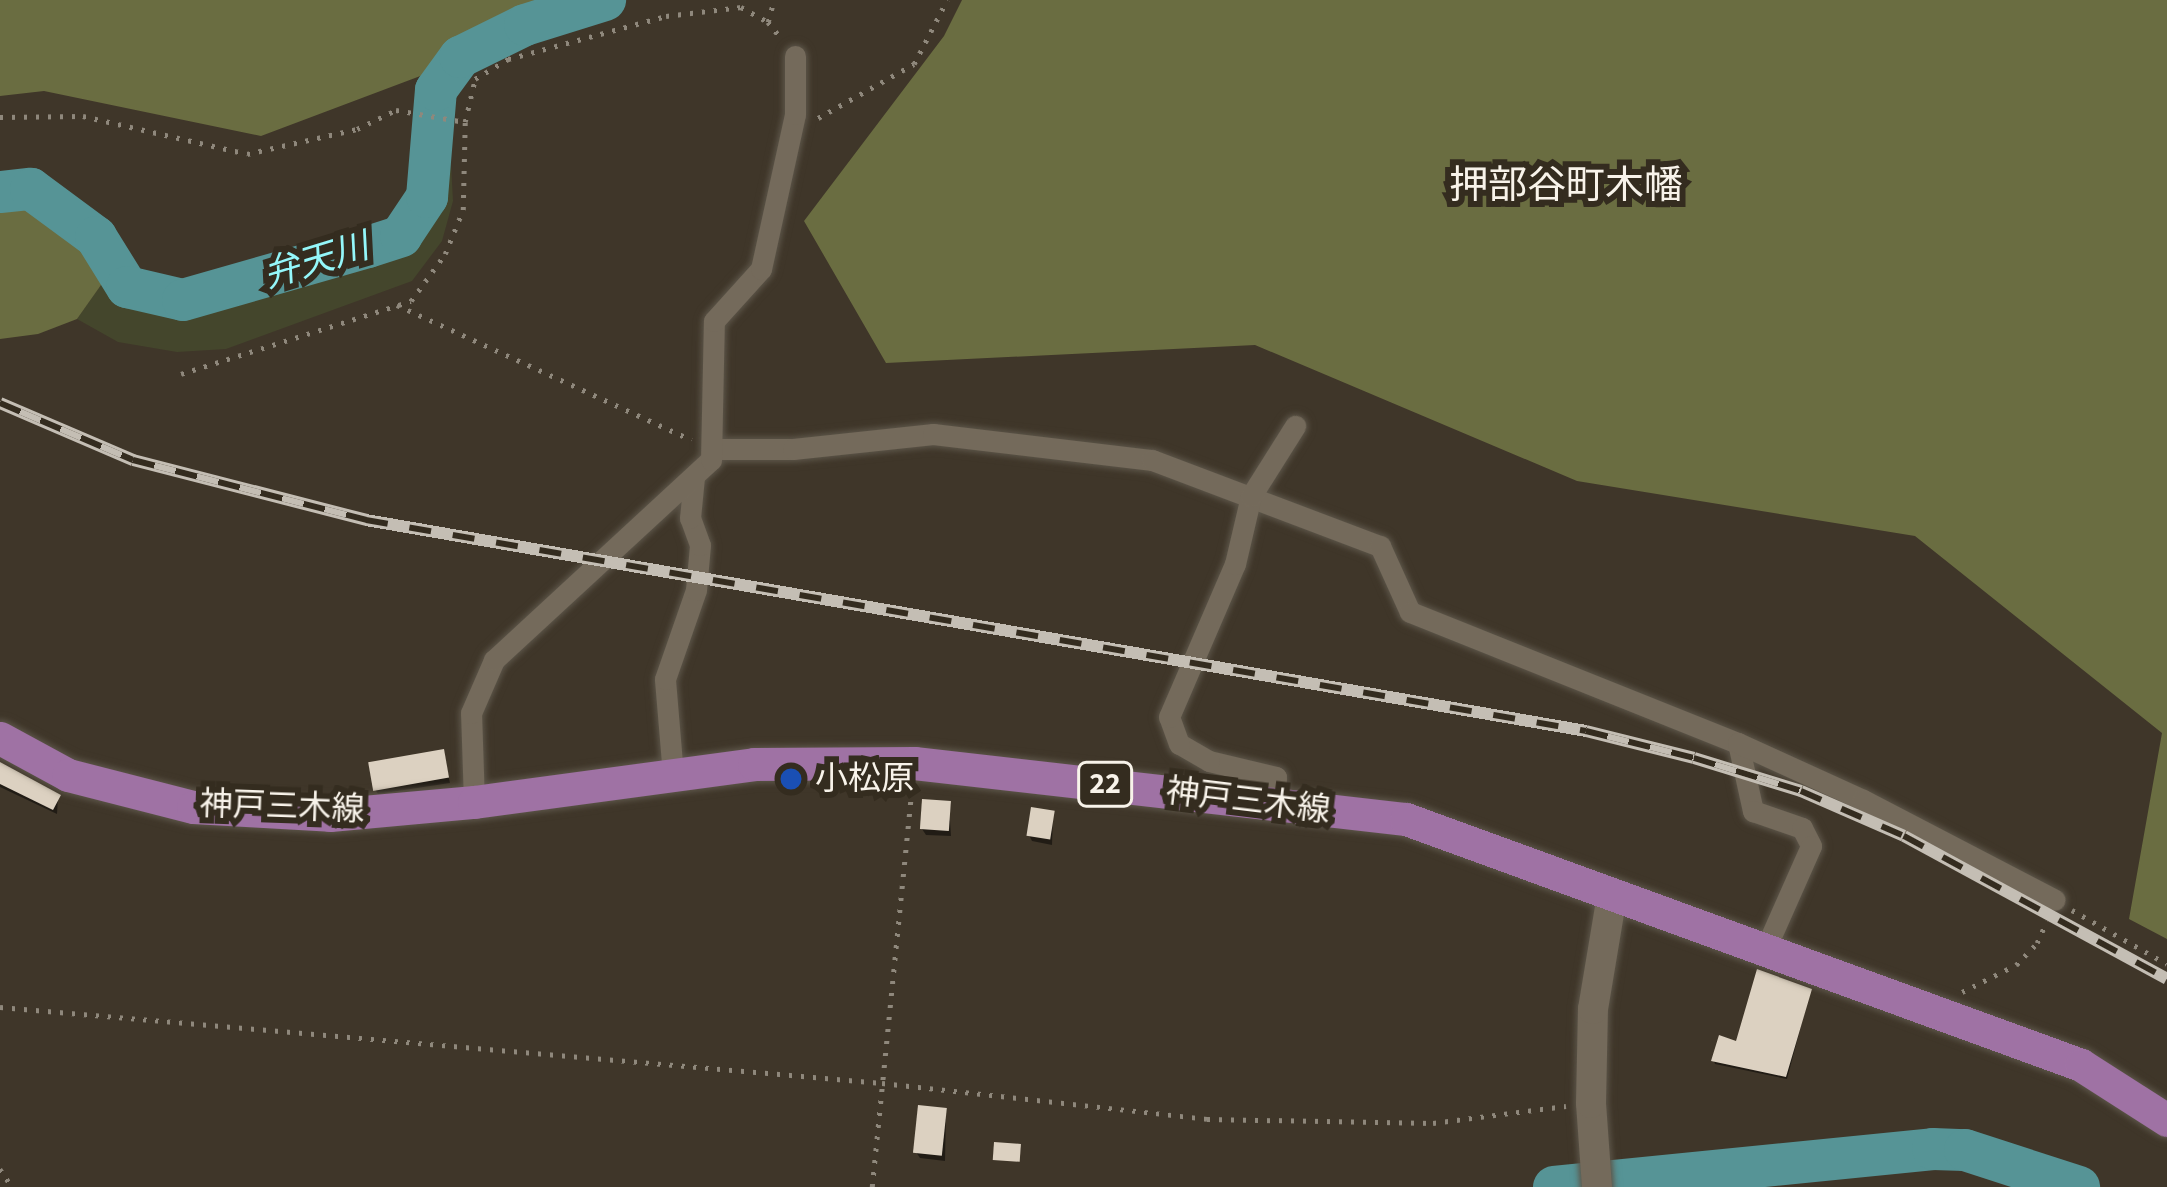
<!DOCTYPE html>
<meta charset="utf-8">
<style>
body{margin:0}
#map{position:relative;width:2167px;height:1187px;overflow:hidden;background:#3f3629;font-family:"Source Sans 3","Noto Sans JP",sans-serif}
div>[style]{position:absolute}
.green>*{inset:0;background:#44462c}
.forest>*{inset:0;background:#6a6d41}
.shadow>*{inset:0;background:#0007}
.river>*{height:42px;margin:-21px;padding:0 21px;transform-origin:21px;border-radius:21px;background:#569496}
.building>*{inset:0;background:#dcd1c1;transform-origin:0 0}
.path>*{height:4.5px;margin-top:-2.25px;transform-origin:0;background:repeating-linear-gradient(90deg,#8f887c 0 3px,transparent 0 12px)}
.roads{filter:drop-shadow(0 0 3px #5c5549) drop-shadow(0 0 3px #5c5549)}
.street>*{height:21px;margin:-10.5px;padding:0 10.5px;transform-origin:10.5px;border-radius:10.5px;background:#746a5b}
.secondary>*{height:30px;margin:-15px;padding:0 15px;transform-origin:15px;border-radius:15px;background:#746a5b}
.primary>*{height:33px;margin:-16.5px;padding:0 16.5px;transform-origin:16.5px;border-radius:16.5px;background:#9f72a4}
.rail>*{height:12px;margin-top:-6px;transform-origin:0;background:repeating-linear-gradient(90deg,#342c1f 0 22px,#c4beb4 0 44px);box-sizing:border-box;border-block:3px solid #c4beb4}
.dots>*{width:33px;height:33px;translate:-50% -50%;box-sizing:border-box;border:6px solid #342c1f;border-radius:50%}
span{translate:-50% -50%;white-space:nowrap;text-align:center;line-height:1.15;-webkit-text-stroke:12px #342c1f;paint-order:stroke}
.shield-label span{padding:3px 9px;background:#342c1f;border:3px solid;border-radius:9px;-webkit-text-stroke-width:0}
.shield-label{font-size:30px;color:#f8f3ea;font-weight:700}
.poi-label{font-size:33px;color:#f8f3ea}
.left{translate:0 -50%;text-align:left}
.street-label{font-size:33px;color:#f8f3ea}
.water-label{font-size:36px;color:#94f7fa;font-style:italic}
.quarter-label{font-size:39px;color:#f8f3ea}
</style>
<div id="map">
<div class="green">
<div style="clip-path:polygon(449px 126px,453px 201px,442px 241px,412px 281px,226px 349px,177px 352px,118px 342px,77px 319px,106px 278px,132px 303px,210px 309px,365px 262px,415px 230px,434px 199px,437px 127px)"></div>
</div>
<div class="forest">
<div style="clip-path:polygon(0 0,622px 0,261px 136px,44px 91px,0 96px)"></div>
<div style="clip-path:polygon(962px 0,2167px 0,2167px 939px,2129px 919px,2162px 733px,1915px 536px,1577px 481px,1255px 345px,886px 363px,804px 221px,944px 36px)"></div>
<div style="clip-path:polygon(23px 200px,81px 236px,106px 278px,77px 319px,38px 334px,0 339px,0 206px)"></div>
</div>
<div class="shadow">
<div style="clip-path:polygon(443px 752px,450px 783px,378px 794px,375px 789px)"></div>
<div style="clip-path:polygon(0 765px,58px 797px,57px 814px,0 787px)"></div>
<div style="clip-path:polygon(949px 804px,951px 836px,926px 835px,922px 829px)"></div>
<div style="clip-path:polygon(1053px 814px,1052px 845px,1032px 841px,1029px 835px)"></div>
<div style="clip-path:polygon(1810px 992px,1787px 1079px,1715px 1064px,1714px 1061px)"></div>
<div style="clip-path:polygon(946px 1111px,945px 1161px,920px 1158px,916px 1152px)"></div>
</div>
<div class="river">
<div style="left:0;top:192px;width:31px;rotate:-6deg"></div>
<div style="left:31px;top:189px;width:81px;rotate:36.4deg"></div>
<div style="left:96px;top:237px;width:59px;rotate:58.2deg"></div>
<div style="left:127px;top:287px;width:57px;rotate:13.1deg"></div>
<div style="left:183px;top:300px;width:192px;rotate:-16deg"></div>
<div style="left:368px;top:247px;width:35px;rotate:-18deg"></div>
<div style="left:401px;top:236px;width:47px;rotate:-56.3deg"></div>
<div style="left:427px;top:197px;width:107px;rotate:-85.2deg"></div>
<div style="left:436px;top:90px;width:41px;rotate:-54deg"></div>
<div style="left:460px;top:57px;width:72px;rotate:-26.2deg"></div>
<div style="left:525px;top:25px;width:84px;rotate:-17.4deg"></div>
<div style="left:1554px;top:1187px;width:381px;rotate:-5.7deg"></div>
<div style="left:1933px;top:1149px;width:32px;rotate:2deg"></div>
<div style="left:1965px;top:1150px;width:120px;rotate:18deg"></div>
</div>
<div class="building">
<div style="left:444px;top:749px;width:29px;height:77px;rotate:80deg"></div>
<div style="clip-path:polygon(0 762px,61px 795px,53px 810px,0 784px)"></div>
<div style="left:922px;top:799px;width:29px;height:30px;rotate:4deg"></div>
<div style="left:1031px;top:807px;width:24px;height:29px;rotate:9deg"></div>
<div style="clip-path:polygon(1757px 969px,1812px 989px,1786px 1077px,1711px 1061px,1719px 1035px,1736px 1041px)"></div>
<div style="left:918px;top:1105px;width:29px;height:48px;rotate:6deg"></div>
<div style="left:994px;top:1142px;width:27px;height:18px;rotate:4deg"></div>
</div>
<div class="path">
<div style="left:768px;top:22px;width:23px;rotate:-75deg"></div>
<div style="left:0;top:117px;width:83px;rotate:-0.7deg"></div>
<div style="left:83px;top:116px;width:168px;rotate:13deg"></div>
<div style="left:247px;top:154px;width:113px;rotate:-12.8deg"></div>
<div style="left:357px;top:129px;width:43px;rotate:-26deg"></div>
<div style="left:396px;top:110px;width:70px;rotate:9.9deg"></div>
<div style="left:818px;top:118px;width:110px;rotate:-29.4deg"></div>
<div style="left:914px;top:64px;width:72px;rotate:-62.7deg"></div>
<div style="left:397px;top:305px;width:324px;rotate:24.6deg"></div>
<div style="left:181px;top:374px;width:241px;rotate:-17.6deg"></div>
<div style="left:411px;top:301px;width:58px;rotate:-54.1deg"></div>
<div style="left:445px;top:254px;width:48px;rotate:-67.8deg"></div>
<div style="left:463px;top:210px;width:88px;rotate:-88.7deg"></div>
<div style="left:465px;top:122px;width:44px;rotate:-76.9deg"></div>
<div style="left:475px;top:79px;width:39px;rotate:-31deg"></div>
<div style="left:508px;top:59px;width:164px;rotate:-15.2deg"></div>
<div style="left:666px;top:16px;width:76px;rotate:-6.8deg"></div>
<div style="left:741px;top:7px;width:31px;rotate:29deg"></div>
<div style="left:768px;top:22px;width:19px;rotate:51deg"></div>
<div style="left:2072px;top:910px;width:109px;rotate:29.6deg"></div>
<div style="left:1962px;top:992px;width:60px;rotate:-26.6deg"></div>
<div style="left:2016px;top:965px;width:30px;rotate:-46deg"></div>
<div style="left:2037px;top:943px;width:24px;rotate:-66deg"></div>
<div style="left:0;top:1007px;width:885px;rotate:4.92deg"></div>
<div style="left:882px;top:1083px;width:327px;rotate:6.3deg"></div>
<div style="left:1207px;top:1119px;width:226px;rotate:1deg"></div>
<div style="left:1433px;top:1123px;width:134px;rotate:-7.3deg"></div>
<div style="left:0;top:1169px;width:22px;rotate:56deg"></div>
<div style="left:872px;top:1187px;width:396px;rotate:-84.3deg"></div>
</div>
<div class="roads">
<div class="street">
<div style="left:712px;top:449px;width:81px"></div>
<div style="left:793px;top:449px;width:141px;rotate:-6.1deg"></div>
<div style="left:933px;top:434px;width:221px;rotate:6.8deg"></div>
<div style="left:1152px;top:460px;width:244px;rotate:20.7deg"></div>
<div style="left:1380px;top:546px;width:72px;rotate:65.6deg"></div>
<div style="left:1410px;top:612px;width:353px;rotate:21.8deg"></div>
<div style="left:1738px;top:743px;width:70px;rotate:77.6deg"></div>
<div style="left:1753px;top:811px;width:52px;rotate:19.1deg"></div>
<div style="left:1802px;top:828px;width:20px;rotate:63deg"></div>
<div style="left:1811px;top:846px;width:116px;rotate:113.9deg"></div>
<div style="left:1738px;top:743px;width:137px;rotate:24.5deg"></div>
<div style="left:1863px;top:800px;width:216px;rotate:27.5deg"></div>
<div style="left:673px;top:775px;width:96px;rotate:-94.8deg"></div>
<div style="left:665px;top:679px;width:94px;rotate:-70.8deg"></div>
<div style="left:696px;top:590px;width:45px;rotate:-84.9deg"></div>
<div style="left:700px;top:545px;width:29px;rotate:-110deg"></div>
<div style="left:690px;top:518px;width:41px;rotate:-84.4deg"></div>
<div style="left:474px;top:802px;width:89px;rotate:-91.9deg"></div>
<div style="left:471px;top:713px;width:58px;rotate:-66.5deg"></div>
<div style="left:494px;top:660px;width:295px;rotate:-42.7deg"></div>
<div style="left:711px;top:460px;width:139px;rotate:-88.8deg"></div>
<div style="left:714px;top:321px;width:70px;rotate:-47.9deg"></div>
<div style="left:761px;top:269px;width:159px;rotate:-77.6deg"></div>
<div style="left:795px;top:114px;width:58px;rotate:-90deg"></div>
<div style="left:1275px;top:804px;width:27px;rotate:-88deg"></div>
<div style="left:1276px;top:777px;width:69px;rotate:-166.6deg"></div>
<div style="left:1209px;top:761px;width:34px;rotate:-150deg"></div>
<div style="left:1179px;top:744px;width:29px;rotate:-110deg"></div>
<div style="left:1169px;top:717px;width:167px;rotate:-66.7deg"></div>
<div style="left:1235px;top:564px;width:70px;rotate:-76.8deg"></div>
<div style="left:1251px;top:496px;width:83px;rotate:-57.8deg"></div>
</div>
<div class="secondary">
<div style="left:1597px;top:1187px;width:84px;rotate:-94.1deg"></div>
<div style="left:1591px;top:1103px;width:94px;rotate:-88.8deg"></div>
<div style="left:1593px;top:1009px;width:115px;rotate:-80.5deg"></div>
</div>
<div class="primary">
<div style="left:0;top:738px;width:77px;rotate:28.6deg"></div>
<div style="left:68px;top:775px;width:129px;rotate:14.4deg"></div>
<div style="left:193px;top:807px;width:137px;rotate:3.3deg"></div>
<div style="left:330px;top:815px;width:145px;rotate:-5.2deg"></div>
<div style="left:474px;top:802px;width:283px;rotate:-7.7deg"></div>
<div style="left:754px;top:764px;width:160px;rotate:-0.4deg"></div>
<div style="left:914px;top:763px;width:495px;rotate:6.5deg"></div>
<div style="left:1406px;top:819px;width:718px;rotate:20.02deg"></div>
<div style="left:2081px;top:1065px;width:102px;rotate:32.6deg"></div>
</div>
</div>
<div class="rail">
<div style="left:0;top:403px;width:145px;rotate:23.2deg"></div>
<div style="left:133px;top:460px;width:241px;rotate:14.4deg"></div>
<div style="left:366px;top:520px;width:1238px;rotate:9.81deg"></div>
<div style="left:1586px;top:731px;width:111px;rotate:14deg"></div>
<div style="left:1694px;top:758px;width:112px;rotate:17.1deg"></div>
<div style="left:1801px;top:791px;width:112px;rotate:23.6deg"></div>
<div style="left:1904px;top:836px;width:299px;rotate:28.5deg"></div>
</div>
<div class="dots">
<div style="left:791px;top:779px;background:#1a4fb4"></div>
</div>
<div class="shield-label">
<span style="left:1105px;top:784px">22</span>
</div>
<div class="poi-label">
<span class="left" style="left:815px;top:779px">小松原</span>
</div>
<div class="street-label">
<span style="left:1248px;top:801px;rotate:7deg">神戸三木線</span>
<span style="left:282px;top:807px;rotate:2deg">神戸三木線</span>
</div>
<div class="water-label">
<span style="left:316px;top:261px;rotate:-17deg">弁天川</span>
</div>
<div class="quarter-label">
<span style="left:1566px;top:186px">押部谷町木幡</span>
</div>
</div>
